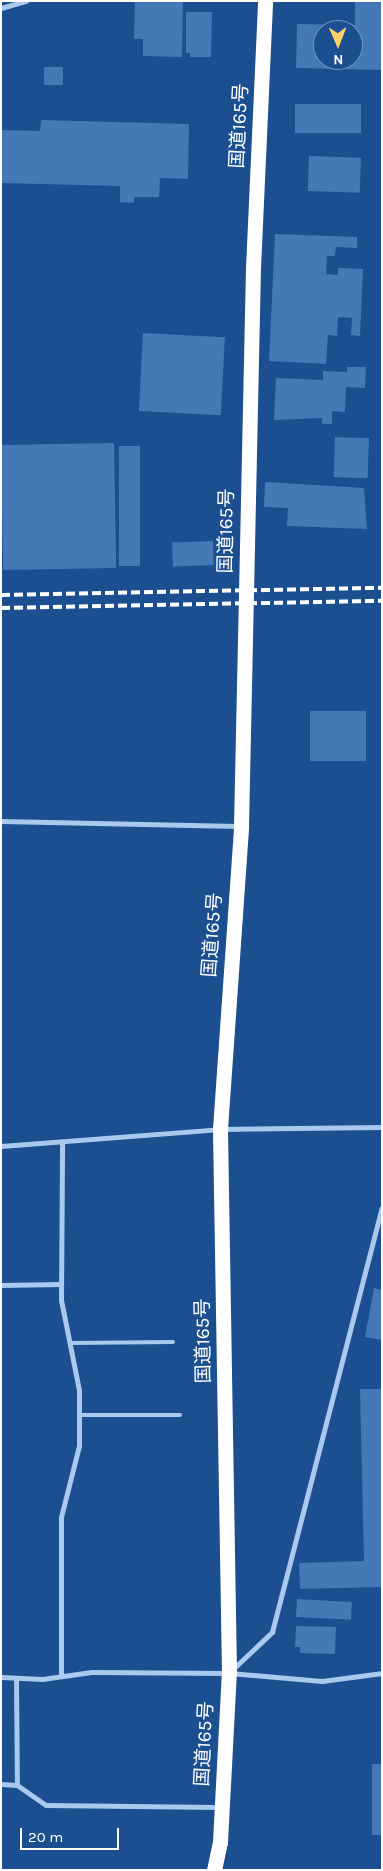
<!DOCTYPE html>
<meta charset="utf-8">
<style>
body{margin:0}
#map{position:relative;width:383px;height:1871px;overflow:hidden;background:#1b4f8f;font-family:Karla,"Noto Sans JP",sans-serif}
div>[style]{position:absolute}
.building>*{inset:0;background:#4478b7;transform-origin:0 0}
.lane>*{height:4px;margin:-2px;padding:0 2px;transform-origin:2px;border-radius:2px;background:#a9c9ee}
.street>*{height:5px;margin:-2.5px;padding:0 2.5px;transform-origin:2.5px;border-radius:2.5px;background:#a9c9ee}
.highway>*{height:15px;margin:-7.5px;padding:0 7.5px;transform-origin:7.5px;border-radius:7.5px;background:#fff}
.rail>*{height:4px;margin-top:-2px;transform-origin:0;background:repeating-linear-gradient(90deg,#fff 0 9px,transparent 0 13px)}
span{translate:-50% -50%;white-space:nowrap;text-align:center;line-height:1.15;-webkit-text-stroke:5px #1b4f8f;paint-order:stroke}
.street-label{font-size:19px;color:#fff}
.frame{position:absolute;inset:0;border:2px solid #fff;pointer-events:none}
.north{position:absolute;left:313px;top:20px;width:50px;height:50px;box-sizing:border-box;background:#1b4f8f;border:1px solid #7695bc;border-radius:50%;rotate:179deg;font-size:14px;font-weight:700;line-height:20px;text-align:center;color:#fff}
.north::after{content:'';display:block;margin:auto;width:18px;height:22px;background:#ffd166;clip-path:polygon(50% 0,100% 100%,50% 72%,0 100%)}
.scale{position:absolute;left:20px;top:1828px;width:99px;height:22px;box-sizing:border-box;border:2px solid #fff;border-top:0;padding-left:6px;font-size:15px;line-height:18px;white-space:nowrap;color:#fff;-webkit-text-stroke:4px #1b4f8f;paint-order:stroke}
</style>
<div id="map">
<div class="building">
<div style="clip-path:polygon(135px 1px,183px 1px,182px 57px,143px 56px,143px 39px,134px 39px)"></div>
<div style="clip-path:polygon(evenodd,355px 1px,382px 1px,382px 70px,296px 68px,297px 24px,355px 25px,355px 1px,323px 30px,353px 30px,353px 60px,323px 60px,323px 30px)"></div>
<div style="clip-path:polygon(186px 12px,212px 12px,211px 57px,190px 57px,190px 53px,186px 53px)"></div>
<div style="left:44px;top:67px;width:19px;height:18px"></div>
<div style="left:295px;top:104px;width:66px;height:29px"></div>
<div style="clip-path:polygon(41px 120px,189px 124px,188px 179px,160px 178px,159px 197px,134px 197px,134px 203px,120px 202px,120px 186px,1px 183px,1px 130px,40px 131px)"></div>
<div style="left:309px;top:156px;width:52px;height:35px;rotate:2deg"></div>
<div style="clip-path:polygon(275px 234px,357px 237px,357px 248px,336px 247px,335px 256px,327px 256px,326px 274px,338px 275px,338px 268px,363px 269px,360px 336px,351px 335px,352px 318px,338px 317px,337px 336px,328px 335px,326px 364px,269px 361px)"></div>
<div style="left:143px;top:333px;width:82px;height:78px;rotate:3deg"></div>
<div style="clip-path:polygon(347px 367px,366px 367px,365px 388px,346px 387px,345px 412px,332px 411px,332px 424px,322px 424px,322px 418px,274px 420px,276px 378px,323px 380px,323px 371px,347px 372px)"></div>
<div style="left:335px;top:437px;width:34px;height:40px;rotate:2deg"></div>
<div style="left:114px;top:443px;width:125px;height:113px;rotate:89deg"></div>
<div style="left:119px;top:446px;width:21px;height:120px"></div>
<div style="clip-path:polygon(265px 482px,364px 488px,367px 529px,287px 526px,288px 508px,264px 507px)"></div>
<div style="left:213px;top:541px;width:24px;height:41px;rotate:88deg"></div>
<div style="left:310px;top:711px;width:56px;height:50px"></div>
<div style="clip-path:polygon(374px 1288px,382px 1290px,382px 1340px,365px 1337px)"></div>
<div style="clip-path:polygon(360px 1389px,382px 1389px,382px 1587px,300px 1589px,299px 1563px,364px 1561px)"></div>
<div style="left:297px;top:1599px;width:55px;height:18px;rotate:3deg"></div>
<div style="clip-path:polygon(296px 1626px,336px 1627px,335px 1654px,300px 1653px,300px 1647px,295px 1647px)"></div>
<div style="left:372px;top:1764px;width:10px;height:71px"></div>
</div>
<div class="lane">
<div style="left:70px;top:1343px;width:103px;rotate:-0.6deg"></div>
<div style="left:79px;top:1415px;width:101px"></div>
</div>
<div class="street">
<div style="left:1px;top:8px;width:26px;rotate:-16deg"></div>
<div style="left:1px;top:821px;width:237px;rotate:1.2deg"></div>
<div style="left:1px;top:1146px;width:220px;rotate:-4.4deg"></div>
<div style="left:220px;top:1129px;width:162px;rotate:-0.7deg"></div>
<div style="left:1px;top:1285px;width:60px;rotate:-1deg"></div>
<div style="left:233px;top:1669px;width:54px;rotate:-43.5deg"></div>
<div style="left:272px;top:1632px;width:438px;rotate:-75.5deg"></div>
<div style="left:61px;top:1676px;width:159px;rotate:-90deg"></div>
<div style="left:61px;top:1517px;width:73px;rotate:-75.8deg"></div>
<div style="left:79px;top:1446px;width:56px;rotate:-90deg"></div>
<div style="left:79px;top:1390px;width:92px;rotate:-101.3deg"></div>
<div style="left:61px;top:1300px;width:158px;rotate:-89.6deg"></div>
<div style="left:1px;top:1677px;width:41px;rotate:2.8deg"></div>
<div style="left:42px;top:1679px;width:50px;rotate:-8deg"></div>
<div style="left:92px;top:1672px;width:137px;rotate:0.4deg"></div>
<div style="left:229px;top:1673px;width:93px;rotate:4.9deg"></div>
<div style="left:322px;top:1681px;width:61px;rotate:-7.6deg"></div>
<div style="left:16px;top:1679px;width:106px;rotate:89.5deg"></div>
<div style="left:17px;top:1785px;width:35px;rotate:35deg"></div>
<div style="left:46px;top:1805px;width:173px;rotate:0.7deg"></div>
<div style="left:1px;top:1784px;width:16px;rotate:4deg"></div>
</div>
<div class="highway">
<div style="left:214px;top:1870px;width:29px;rotate:-78deg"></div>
<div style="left:220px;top:1842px;width:169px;rotate:-87deg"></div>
<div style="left:229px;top:1673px;width:544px;rotate:-90.95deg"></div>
<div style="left:220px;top:1129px;width:304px;rotate:-86deg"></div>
<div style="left:241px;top:826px;width:558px;rotate:-88.77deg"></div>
<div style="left:253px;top:268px;width:267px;rotate:-87.4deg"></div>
</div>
<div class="rail">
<div style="left:1px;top:595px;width:381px;rotate:-1.1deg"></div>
<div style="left:1px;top:608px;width:381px;rotate:-1.1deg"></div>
</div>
<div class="street-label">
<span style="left:240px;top:126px;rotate:-87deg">国道165号</span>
<span style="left:227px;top:531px;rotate:-89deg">国道165号</span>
<span style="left:213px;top:935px;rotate:-86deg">国道165号</span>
<span style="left:204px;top:1341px;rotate:-91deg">国道165号</span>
<span style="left:205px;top:1744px;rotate:-87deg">国道165号</span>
</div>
<div class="frame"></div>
<div class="north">N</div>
<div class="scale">20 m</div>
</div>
